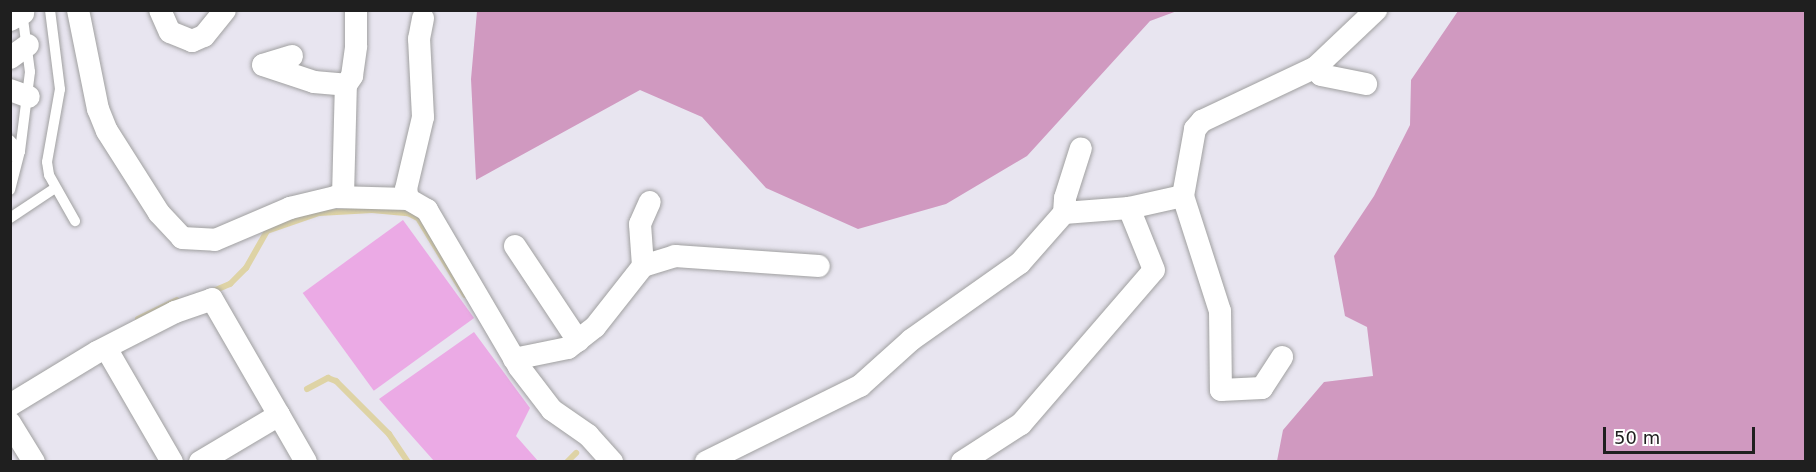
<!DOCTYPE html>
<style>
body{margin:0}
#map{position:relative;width:1816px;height:472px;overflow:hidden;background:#e8e5f0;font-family:"DejaVu Sans",sans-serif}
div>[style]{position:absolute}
.grass>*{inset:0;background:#ebaae5;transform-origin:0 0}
.forest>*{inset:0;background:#d099c0}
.stream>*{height:6px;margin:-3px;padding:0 3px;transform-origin:3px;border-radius:3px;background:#ded3a5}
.roads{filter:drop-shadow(0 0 2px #a0a0a0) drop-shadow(0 0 2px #a0a0a0)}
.service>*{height:10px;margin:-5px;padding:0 5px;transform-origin:5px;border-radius:5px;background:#fff}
.minor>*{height:22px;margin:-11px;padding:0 11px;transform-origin:11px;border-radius:11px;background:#fff}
span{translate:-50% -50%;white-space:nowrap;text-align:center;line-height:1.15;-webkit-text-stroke:5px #fff;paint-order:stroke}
.frame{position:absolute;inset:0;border:12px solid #1f1f1f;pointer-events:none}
.scale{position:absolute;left:1603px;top:427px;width:152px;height:27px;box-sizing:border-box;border:3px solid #1f1f1f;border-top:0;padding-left:8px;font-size:18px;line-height:21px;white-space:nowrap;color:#1f1f1f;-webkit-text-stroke:4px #fff;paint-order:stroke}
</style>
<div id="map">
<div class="grass">
<div style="left:403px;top:220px;width:121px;height:124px;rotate:54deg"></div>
<div style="clip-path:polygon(474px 332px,530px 408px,516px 436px,538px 461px,434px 461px,379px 399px)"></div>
</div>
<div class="forest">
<div style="clip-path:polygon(477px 11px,477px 10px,1177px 11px,1150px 21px,1027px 156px,946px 204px,858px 229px,766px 188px,702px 117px,640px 90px,476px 180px,471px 79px)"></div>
<div style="clip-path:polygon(1458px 11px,1805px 11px,1805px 461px,1277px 461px,1283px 430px,1324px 382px,1373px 376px,1367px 327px,1345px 316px,1334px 256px,1374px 196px,1410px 125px,1411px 80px)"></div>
</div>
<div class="stream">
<div style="left:211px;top:292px;width:21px;rotate:-23deg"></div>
<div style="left:230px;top:284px;width:23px;rotate:-45deg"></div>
<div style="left:246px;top:268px;width:43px;rotate:-60.4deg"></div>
<div style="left:267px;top:231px;width:55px;rotate:-19.1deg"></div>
<div style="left:319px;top:213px;width:53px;rotate:-3.2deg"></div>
<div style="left:372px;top:210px;width:36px;rotate:5deg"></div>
<div style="left:408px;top:213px;width:11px;rotate:27deg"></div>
<div style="left:418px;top:218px;width:90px;rotate:58.6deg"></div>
<div style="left:138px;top:319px;width:43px;rotate:-26deg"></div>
<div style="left:307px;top:389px;width:24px;rotate:-28deg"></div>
<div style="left:328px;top:378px;width:9px;rotate:21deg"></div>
<div style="left:336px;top:381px;width:75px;rotate:45deg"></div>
<div style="left:389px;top:434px;width:34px;rotate:56deg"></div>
<div style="left:567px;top:462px;width:13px;rotate:-45deg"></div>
</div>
<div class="roads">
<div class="service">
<div style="left:50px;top:10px;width:80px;rotate:82.8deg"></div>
<div style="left:60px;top:89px;width:74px;rotate:100.1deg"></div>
<div style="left:47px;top:162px;width:13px;rotate:81deg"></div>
<div style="left:49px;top:175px;width:53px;rotate:60.5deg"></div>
<div style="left:10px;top:140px;width:15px;rotate:48deg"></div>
<div style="left:20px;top:151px;width:12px;rotate:149deg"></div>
<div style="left:10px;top:190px;width:40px;rotate:-75.6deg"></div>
<div style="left:20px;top:151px;width:80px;rotate:-82.8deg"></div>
<div style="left:30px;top:72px;width:62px;rotate:-97.5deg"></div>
<div style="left:10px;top:218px;width:54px;rotate:-33.7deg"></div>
</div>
<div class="minor">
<div style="left:78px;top:10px;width:101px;rotate:78.6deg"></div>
<div style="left:98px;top:109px;width:24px;rotate:68deg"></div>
<div style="left:107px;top:131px;width:97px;rotate:57.6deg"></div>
<div style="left:159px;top:213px;width:34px;rotate:47deg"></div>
<div style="left:182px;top:238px;width:33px;rotate:3deg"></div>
<div style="left:215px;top:240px;width:82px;rotate:-23.1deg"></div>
<div style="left:290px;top:208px;width:46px;rotate:-13.7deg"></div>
<div style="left:335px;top:197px;width:73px;rotate:1.6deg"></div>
<div style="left:408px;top:199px;width:22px;rotate:30deg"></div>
<div style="left:427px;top:210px;width:182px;rotate:59.6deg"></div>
<div style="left:519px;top:367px;width:54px;rotate:52.5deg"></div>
<div style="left:552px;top:410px;width:44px;rotate:34.8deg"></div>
<div style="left:588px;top:435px;width:36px;rotate:48deg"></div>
<div style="left:160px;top:10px;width:24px;rotate:66deg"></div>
<div style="left:170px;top:32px;width:24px;rotate:22deg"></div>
<div style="left:192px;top:41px;width:13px;rotate:-23deg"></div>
<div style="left:204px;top:36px;width:33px;rotate:-51deg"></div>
<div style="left:10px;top:20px;width:15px;rotate:-28deg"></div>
<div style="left:292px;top:56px;width:30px;rotate:163deg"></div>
<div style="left:263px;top:65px;width:54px;rotate:18.4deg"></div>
<div style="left:314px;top:82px;width:32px;rotate:5deg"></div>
<div style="left:10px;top:58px;width:22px;rotate:-36deg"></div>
<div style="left:1316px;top:67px;width:9px;rotate:58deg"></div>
<div style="left:1321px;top:75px;width:46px;rotate:11.3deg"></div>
<div style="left:10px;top:90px;width:20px;rotate:20deg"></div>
<div style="left:343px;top:196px;width:111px;rotate:-88.5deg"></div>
<div style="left:346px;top:85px;width:11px;rotate:-56deg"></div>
<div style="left:352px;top:76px;width:30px;rotate:-82deg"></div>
<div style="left:356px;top:46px;width:36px;rotate:-90deg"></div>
<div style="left:1183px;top:196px;width:121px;rotate:72.2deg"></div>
<div style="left:1220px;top:311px;width:79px;rotate:89.3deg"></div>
<div style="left:1221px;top:390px;width:41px;rotate:-2.8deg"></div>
<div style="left:1262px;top:388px;width:37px;rotate:-57deg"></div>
<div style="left:408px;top:199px;width:10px;rotate:-101deg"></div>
<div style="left:406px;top:189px;width:74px;rotate:-76.7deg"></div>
<div style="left:423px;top:117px;width:78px;rotate:-92.9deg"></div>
<div style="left:419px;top:39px;width:21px;rotate:-79deg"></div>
<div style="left:1064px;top:213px;width:15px;rotate:-86deg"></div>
<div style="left:1065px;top:198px;width:52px;rotate:-72.3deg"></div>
<div style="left:515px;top:246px;width:114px;rotate:56.4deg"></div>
<div style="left:643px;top:266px;width:42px;rotate:-94.1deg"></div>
<div style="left:640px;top:224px;width:24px;rotate:-66deg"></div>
<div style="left:106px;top:348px;width:132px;rotate:59.9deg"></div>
<div style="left:514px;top:359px;width:55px;rotate:-11.5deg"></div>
<div style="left:568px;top:348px;width:34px;rotate:-38deg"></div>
<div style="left:595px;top:327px;width:78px;rotate:-51.8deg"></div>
<div style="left:643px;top:266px;width:34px;rotate:-17deg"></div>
<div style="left:675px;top:256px;width:144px;rotate:4deg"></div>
<div style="left:10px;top:405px;width:102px;rotate:-31.3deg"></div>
<div style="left:97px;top:352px;width:88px;rotate:-27.1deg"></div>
<div style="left:175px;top:312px;width:39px;rotate:-19deg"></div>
<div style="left:212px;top:299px;width:134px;rotate:60deg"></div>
<div style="left:10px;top:423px;width:46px;rotate:58.4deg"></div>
<div style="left:200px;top:462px;width:92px;rotate:-30.7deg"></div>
<div style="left:279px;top:415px;width:54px;rotate:60.1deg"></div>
<div style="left:706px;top:462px;width:172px;rotate:-26.3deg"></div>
<div style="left:860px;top:386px;width:69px;rotate:-42deg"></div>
<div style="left:911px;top:340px;width:133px;rotate:-35.2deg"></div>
<div style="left:1020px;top:263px;width:67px;rotate:-48.7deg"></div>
<div style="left:1064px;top:213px;width:65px;rotate:-4.4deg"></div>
<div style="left:1129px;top:208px;width:55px;rotate:-12.5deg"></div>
<div style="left:1183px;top:196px;width:68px;rotate:-79.8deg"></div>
<div style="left:1195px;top:129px;width:11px;rotate:-49deg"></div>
<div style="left:1202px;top:121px;width:126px;rotate:-25.3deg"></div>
<div style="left:1316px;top:67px;width:83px;rotate:-43.5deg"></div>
<div style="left:962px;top:462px;width:70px;rotate:-32.8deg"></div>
<div style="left:1021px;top:424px;width:203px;rotate:-49.2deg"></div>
<div style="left:1154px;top:270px;width:67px;rotate:-112deg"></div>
</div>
</div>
<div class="frame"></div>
<div class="scale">50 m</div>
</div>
